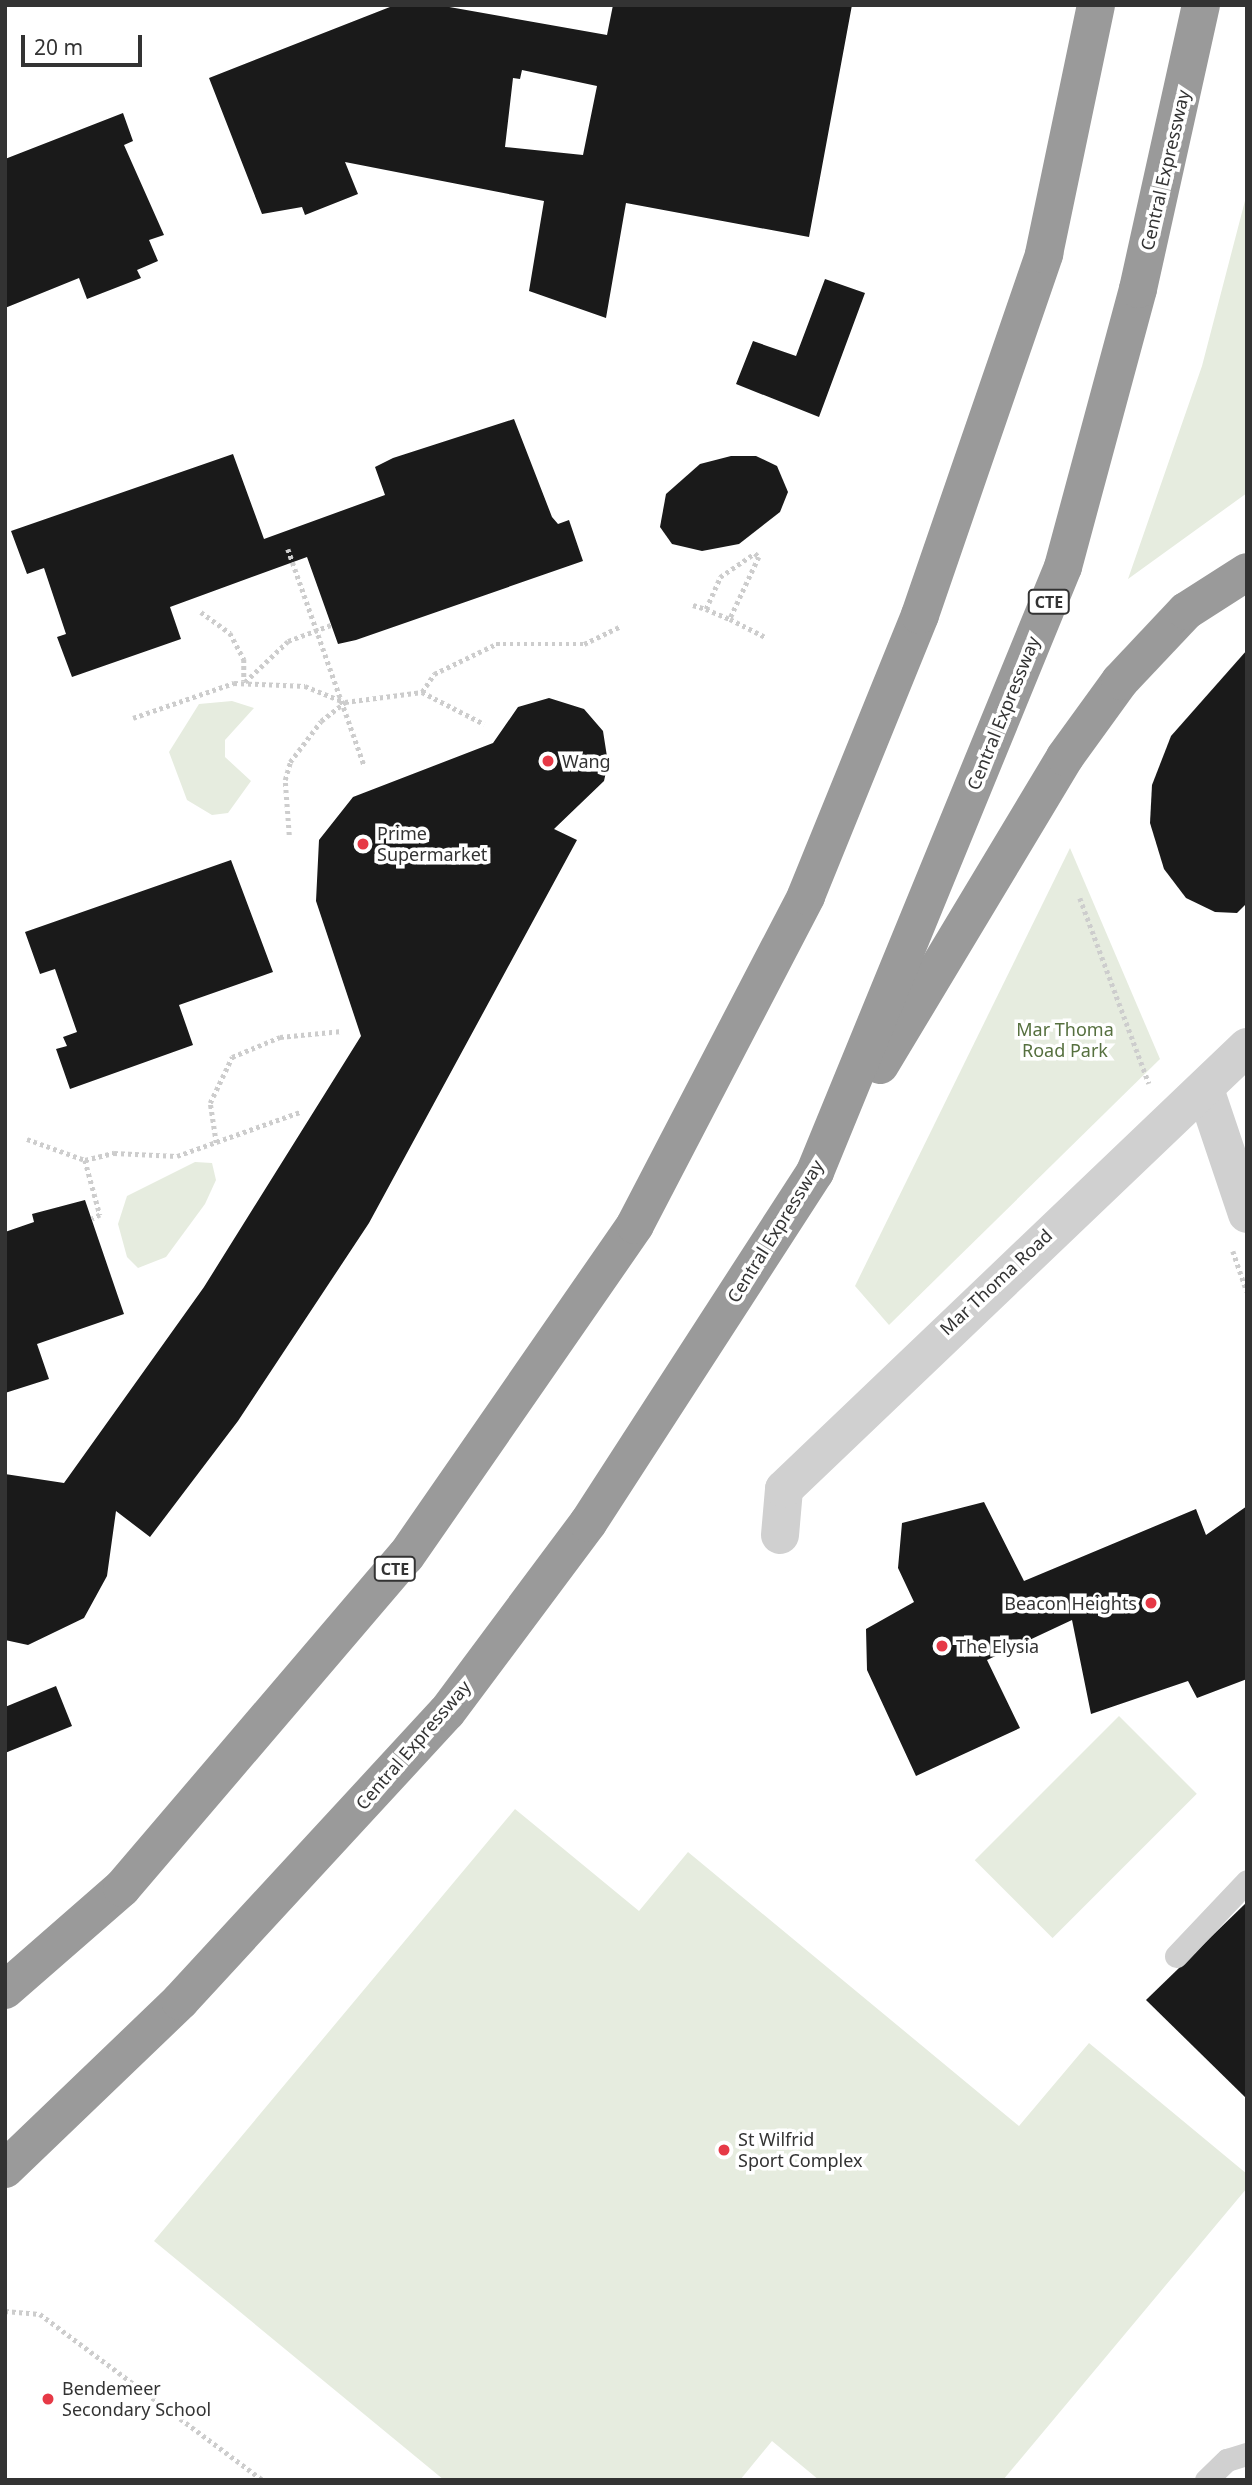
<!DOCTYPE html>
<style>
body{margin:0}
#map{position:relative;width:1252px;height:2485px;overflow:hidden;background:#fff;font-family:"Noto Sans",sans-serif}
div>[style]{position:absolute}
.green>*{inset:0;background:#e6ecdf;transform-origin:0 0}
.building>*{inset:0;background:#1a1a1a}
.path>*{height:4.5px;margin-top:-2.25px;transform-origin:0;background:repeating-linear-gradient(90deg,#cdcdcd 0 3.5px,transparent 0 7px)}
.lane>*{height:23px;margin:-11.5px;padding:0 11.5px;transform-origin:11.5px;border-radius:11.5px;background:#d0d0d0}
.street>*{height:38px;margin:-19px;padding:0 19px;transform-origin:19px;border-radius:19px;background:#d0d0d0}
.highway>*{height:38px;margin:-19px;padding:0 19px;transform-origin:19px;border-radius:19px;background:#9a9a9a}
.dots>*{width:19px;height:19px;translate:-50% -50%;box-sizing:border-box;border:4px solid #fff;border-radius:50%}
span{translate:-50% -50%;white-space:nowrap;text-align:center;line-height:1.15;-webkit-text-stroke:7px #fff;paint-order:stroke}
.shield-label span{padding:2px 5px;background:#fff;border:2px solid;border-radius:5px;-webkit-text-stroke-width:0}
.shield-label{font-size:16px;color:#333;font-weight:700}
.street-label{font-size:18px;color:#333}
.poi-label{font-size:18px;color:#333}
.left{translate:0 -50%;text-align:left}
.right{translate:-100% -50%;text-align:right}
.park-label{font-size:18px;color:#56703f}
.frame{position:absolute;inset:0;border:7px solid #333;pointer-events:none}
.scale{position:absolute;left:21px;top:35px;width:121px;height:32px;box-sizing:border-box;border:4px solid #333;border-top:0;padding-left:9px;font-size:21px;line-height:24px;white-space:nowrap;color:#333;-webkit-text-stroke:5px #fff;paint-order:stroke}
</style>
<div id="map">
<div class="green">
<div style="clip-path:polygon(1247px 193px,1247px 493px,1128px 579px,1202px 366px)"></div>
<div style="clip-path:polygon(232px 701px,254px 708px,225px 740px,225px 757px,251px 781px,228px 813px,212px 815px,187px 800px,169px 752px,199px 704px)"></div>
<div style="clip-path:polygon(1070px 848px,1160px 1059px,889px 1325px,855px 1286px)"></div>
<div style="clip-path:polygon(195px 1162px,212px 1163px,216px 1180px,205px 1204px,166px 1257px,138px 1268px,127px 1257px,118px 1224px,127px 1196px)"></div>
<div style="left:1119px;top:1716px;width:110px;height:204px;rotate:45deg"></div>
<div style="clip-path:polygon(515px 1809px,639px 1911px,688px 1852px,1019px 2126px,1089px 2043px,1247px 2174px,1247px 2188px,1003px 2480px,819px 2480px,772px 2441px,740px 2480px,444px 2480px,154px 2241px)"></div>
</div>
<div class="building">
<div style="clip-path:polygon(evenodd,395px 5px,438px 5px,607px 35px,613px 5px,852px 5px,809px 237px,626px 203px,606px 318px,529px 291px,544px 201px,345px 162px,358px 194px,305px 215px,302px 207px,262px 214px,209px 78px,395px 5px,522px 70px,597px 86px,583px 155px,505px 147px,513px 78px,520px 79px,522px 70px)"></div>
<div style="clip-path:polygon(123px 113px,133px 141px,124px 145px,164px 235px,149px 240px,158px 261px,137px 270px,141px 278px,87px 299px,79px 278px,5px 308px,5px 159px)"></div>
<div style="clip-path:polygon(825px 279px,865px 293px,819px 417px,736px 384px,753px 341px,796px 356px)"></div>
<div style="clip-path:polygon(514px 419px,552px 517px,558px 524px,569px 520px,583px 561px,356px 640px,338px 644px,307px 557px,170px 607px,181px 639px,72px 677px,57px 637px,66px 634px,44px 568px,27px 574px,11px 531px,233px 454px,264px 539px,385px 495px,375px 467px,393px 458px)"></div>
<div style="clip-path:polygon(731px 456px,756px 456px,777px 466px,788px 492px,780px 512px,739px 544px,702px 551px,672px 544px,660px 527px,666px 494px,700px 464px)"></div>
<div style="clip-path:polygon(1247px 650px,1247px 903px,1237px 913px,1215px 912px,1186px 898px,1164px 869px,1150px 823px,1152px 785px,1171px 736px)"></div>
<div style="clip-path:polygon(549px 698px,584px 709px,603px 731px,608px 763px,604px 781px,554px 829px,577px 840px,369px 1223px,238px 1421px,150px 1537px,116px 1511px,107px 1576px,84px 1618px,28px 1645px,5px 1640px,5px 1474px,64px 1483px,204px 1287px,361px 1036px,316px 901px,319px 840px,353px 797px,493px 743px,518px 707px)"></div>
<div style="clip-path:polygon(231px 860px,273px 972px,179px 1005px,193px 1045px,70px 1089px,56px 1049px,67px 1046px,63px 1037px,77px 1032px,55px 969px,40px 974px,25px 932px)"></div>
<div style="clip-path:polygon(85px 1200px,124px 1314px,37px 1344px,49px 1379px,5px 1393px,5px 1232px,34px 1222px,32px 1214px)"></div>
<div style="clip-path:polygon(984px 1502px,1024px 1581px,1196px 1509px,1206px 1535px,1247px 1506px,1247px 1679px,1197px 1698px,1188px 1681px,1091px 1714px,1072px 1620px,987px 1660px,1020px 1728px,916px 1776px,867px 1670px,866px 1629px,914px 1602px,898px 1568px,902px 1523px)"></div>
<div style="clip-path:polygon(56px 1686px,72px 1726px,5px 1753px,5px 1707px)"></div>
<div style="clip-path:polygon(1247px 1902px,1247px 2099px,1146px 2000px)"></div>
</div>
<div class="path">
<div style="left:288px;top:549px;width:229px;rotate:70.6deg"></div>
<div style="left:693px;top:605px;width:14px;rotate:17deg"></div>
<div style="left:706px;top:609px;width:35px;rotate:-66deg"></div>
<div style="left:720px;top:577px;width:42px;rotate:-34.4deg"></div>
<div style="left:755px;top:553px;width:6px;rotate:45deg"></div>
<div style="left:759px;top:557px;width:68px;rotate:115.1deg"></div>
<div style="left:730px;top:619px;width:39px;rotate:27deg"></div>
<div style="left:706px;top:609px;width:26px;rotate:23deg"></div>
<div style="left:201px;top:612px;width:36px;rotate:36deg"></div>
<div style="left:230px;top:633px;width:30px;rotate:62deg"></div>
<div style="left:244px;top:659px;width:22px;rotate:90deg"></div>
<div style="left:245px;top:682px;width:59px;rotate:-43.6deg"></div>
<div style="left:288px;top:641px;width:46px;rotate:-20.4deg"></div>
<div style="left:422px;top:692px;width:22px;rotate:-56deg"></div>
<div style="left:434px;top:674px;width:69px;rotate:-25.8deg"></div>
<div style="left:496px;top:644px;width:88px"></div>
<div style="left:584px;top:644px;width:39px;rotate:-26deg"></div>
<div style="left:133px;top:718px;width:107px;rotate:-19.1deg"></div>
<div style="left:234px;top:683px;width:71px;rotate:2.4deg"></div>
<div style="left:305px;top:686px;width:42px;rotate:22.3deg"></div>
<div style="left:289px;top:835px;width:55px;rotate:-94.2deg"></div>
<div style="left:285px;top:780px;width:19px;rotate:-74deg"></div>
<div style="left:290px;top:762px;width:51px;rotate:-52.9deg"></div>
<div style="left:321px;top:721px;width:31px;rotate:-38deg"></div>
<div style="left:345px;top:702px;width:78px;rotate:-7.4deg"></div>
<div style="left:422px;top:692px;width:70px;rotate:27.3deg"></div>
<div style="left:1080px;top:898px;width:198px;rotate:69.6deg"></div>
<div style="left:27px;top:1139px;width:62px;rotate:19.9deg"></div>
<div style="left:85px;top:1160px;width:30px;rotate:-14deg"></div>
<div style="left:114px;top:1153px;width:63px;rotate:2.7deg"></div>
<div style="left:177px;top:1156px;width:131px;rotate:-19.7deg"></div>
<div style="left:216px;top:1143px;width:40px;rotate:-98.5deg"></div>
<div style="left:210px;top:1103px;width:51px;rotate:-64.4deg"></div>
<div style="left:232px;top:1057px;width:52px;rotate:-22.6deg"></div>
<div style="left:280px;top:1037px;width:62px;rotate:-5.5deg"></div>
<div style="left:85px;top:1160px;width:57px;rotate:74.7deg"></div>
<div style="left:100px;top:1215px;width:9px;rotate:153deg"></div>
<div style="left:1233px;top:1251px;width:43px;rotate:71.1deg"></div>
<div style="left:5px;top:2311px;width:35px;rotate:5deg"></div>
<div style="left:40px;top:2314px;width:278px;rotate:36.7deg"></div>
</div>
<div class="lane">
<div style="left:1176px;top:1956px;width:103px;rotate:-46.6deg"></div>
<div style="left:1206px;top:2480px;width:29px;rotate:-44deg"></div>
<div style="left:1227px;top:2460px;width:21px;rotate:-17deg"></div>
</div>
<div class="street">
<div style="left:1205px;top:1089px;width:132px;rotate:71.4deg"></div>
<div style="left:780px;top:1535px;width:46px;rotate:-85deg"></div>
<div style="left:784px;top:1489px;width:640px;rotate:-43.67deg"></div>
</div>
<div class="highway">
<div style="left:880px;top:1065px;width:359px;rotate:-59deg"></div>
<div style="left:1065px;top:757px;width:94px;rotate:-54.1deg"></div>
<div style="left:1120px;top:681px;width:96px;rotate:-46.7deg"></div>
<div style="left:1186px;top:611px;width:72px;rotate:-32.6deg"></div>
<div style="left:5px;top:1990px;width:155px;rotate:-41.1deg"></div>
<div style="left:122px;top:1888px;width:437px;rotate:-49.5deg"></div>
<div style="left:406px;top:1556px;width:402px;rotate:-55.3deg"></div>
<div style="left:635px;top:1225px;width:371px;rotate:-62.5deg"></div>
<div style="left:806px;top:896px;width:303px;rotate:-67.9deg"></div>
<div style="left:920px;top:615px;width:382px;rotate:-71deg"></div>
<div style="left:1044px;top:254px;width:254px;rotate:-78.2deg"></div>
<div style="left:5px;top:2169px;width:243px;rotate:-43.8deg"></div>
<div style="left:180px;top:2001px;width:393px;rotate:-47.3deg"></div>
<div style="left:447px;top:1712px;width:236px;rotate:-53.3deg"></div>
<div style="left:588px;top:1523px;width:418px;rotate:-57.1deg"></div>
<div style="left:815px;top:1172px;width:654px;rotate:-67.71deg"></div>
<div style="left:1063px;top:567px;width:288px;rotate:-74.9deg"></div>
<div style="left:1138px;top:289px;width:291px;rotate:-77.5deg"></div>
</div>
<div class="dots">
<div style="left:548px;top:761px;background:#e63946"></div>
<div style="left:363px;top:844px;background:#e63946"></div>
<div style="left:1151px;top:1603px;background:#e63946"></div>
<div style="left:942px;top:1646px;background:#e63946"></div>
<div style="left:724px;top:2150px;background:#e63946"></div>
<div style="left:48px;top:2399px;background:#e63946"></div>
</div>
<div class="shield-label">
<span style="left:1049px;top:602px">CTE</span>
<span style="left:395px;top:1569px">CTE</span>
</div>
<div class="street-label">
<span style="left:1165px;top:170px;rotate:-77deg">Central Expressway</span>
<span style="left:1003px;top:713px;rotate:-68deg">Central Expressway</span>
<span style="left:775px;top:1231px;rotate:-58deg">Central Expressway</span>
<span style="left:996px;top:1282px;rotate:-43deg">Mar Thoma Road</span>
<span style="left:413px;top:1745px;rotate:-49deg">Central Expressway</span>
</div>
<div class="poi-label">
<span class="left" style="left:562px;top:761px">Wang</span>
<span class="left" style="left:377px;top:844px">Prime<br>Supermarket</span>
<span class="right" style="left:1137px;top:1603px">Beacon Heights</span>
<span class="left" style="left:956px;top:1646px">The Elysia</span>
<span class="left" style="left:738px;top:2150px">St Wilfrid<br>Sport Complex</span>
<span class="left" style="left:62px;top:2399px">Bendemeer<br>Secondary School</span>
</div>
<div class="park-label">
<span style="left:1065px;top:1040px">Mar Thoma<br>Road Park</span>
</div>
<div class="frame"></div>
<div class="scale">20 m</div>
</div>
